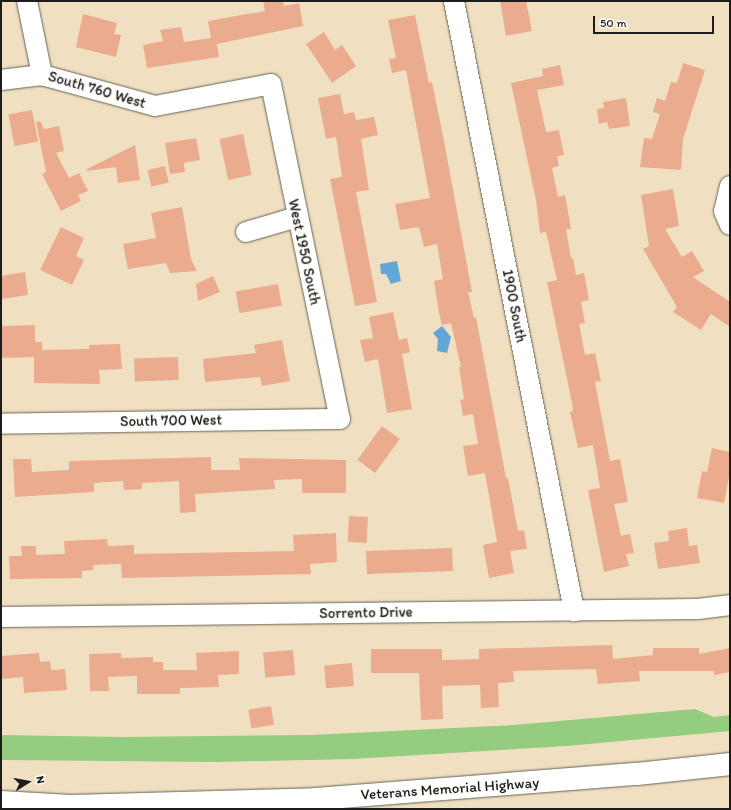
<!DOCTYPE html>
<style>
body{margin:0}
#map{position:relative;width:731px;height:810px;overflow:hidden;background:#f0e0c1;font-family:Itim,sans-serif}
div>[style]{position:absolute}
.green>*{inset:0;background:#95cd80}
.water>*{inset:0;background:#62a7d8}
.building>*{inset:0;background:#ebab8f;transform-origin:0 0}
.roads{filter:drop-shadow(0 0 1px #666156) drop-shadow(0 0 1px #666156)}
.minor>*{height:20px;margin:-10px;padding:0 10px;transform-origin:10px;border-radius:10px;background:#fff}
.highway>*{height:22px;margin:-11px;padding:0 11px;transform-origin:11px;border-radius:11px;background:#fff}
span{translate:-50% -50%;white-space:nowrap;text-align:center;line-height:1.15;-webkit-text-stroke:3px #fdfcf7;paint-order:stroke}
.street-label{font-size:15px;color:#1c1c1c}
.frame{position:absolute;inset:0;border:2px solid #1c1c1c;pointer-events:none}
.north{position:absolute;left:8px;top:762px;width:40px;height:40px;-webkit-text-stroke:3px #fdfcf7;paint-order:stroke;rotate:79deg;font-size:11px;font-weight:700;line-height:16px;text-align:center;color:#1c1c1c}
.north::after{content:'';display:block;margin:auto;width:14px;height:18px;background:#1c1c1c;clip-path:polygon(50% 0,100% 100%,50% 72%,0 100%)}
.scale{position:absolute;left:593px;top:16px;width:121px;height:18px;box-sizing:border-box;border:2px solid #1c1c1c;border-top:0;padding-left:5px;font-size:12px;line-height:14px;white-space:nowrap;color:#1c1c1c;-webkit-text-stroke:3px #fdfcf7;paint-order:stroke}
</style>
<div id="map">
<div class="green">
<div style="clip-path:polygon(695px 709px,714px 717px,730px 715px,730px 731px,567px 746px,352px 759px,215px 762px,1px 760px,1px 735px,122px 737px,311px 735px,514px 725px)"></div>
</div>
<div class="water">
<div style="clip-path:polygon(397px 261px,401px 281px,391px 284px,386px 274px,381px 274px,380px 264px)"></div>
<div style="clip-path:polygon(442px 326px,451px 337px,447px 353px,437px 351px,438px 339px,433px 333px)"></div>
</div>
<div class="building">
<div style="clip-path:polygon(263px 1px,283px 1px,284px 6px,299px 3px,303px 26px,217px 44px,219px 57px,147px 68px,143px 45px,163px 41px,160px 30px,181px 27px,184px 42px,211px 38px,208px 21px,265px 11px)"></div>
<div style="clip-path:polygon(500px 1px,526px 1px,532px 31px,506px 36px)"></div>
<div style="clip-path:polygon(83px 14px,117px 23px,114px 34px,121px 35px,116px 57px,76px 47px)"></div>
<div style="clip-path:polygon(415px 15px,429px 83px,432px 82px,444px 141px,472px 292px,468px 292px,474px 318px,476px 317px,506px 478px,508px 478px,518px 531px,524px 530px,527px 549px,510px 551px,514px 573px,489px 578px,483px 545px,497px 542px,485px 473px,468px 476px,463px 446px,478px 444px,473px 414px,463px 416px,460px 400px,464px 399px,459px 367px,461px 367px,451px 323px,442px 325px,439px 313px,434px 281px,443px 279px,437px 244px,424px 247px,419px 227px,400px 230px,395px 204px,430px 198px,406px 70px,392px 73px,389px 59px,396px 58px,388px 20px)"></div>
<div style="clip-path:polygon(324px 32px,335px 50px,342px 45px,356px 66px,332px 83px,306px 44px)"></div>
<div style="clip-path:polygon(683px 63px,705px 70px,683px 139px,681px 170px,640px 167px,644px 138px,652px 139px,660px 114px,653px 112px,657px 98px,665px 101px,671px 82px,677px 83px)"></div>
<div style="clip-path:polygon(560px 65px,564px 85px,537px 90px,546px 132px,559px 130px,564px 155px,557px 156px,559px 166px,552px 168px,558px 197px,565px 195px,571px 229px,566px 229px,571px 258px,573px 258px,576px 275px,584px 273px,589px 300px,581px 302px,585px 323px,579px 324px,585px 355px,595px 353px,601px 381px,595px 382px,610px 461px,620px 459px,628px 502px,614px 504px,621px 536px,630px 534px,634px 553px,626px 554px,629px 566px,604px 572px,588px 490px,600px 488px,593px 445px,578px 448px,570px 412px,573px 411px,572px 403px,547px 282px,557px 280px,546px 232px,540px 233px,536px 200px,511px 83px,543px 76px,542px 69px)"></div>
<div style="clip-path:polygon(340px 94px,344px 114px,354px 112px,356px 120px,374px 117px,378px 135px,361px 139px,369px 190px,356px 192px,377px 302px,355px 306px,330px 179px,342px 177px,336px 137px,326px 139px,318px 98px)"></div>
<div style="clip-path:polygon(626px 98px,630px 126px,609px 129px,607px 122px,599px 124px,597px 109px,604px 108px,603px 102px)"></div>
<div style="left:32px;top:110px;width:32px;height:24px;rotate:79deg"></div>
<div style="clip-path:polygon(40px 121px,44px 129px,59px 126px,64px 151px,56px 153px,69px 178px,79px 173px,88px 191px,78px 195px,81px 201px,61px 211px,42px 174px,46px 172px,36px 122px)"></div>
<div style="left:243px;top:134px;width:42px;height:24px;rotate:78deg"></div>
<div style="clip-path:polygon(196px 138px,200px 160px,184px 163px,185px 172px,170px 174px,165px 143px)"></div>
<div style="clip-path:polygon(135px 145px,140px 180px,118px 183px,116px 167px,87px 171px,87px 169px)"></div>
<div style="left:165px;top:166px;width:17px;height:18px;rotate:77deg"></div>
<div style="clip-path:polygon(673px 189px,679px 226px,665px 229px,682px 257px,692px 251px,704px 271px,693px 277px,730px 302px,730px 327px,711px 314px,701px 330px,673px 312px,677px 307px,643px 249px,649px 246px,641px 195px)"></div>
<div style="clip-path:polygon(182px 207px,191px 259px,197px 271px,170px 273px,166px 263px,128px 269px,123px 244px,156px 238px,151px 213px)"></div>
<div style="clip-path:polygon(61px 227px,84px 238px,76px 256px,84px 260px,72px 285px,40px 270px)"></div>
<div style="clip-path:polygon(25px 272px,28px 295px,1px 299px,1px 276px)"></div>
<div style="clip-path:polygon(213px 276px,220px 292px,198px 301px,196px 284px)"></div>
<div style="left:278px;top:284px;width:22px;height:43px;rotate:80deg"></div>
<div style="clip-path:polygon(393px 312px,399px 340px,407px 338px,410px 352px,402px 354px,412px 409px,387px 413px,378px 359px,365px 362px,360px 340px,373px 338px,369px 317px)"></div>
<div style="clip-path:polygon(35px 325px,35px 342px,42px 342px,42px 350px,89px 349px,89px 345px,120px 344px,122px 369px,99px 370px,100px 384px,34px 383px,34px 357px,1px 358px,1px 326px)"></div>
<div style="clip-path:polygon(282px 340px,290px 381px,262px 386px,260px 377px,205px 382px,203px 359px,256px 353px,254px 345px)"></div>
<div style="left:178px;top:357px;width:23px;height:44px;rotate:88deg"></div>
<div style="left:382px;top:426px;width:22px;height:42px;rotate:36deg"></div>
<div style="clip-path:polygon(712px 448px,730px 452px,730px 472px,724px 503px,697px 498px,702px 471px,707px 472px)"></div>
<div style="clip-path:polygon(211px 457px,211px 470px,240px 470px,239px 458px,346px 460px,346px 493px,302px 493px,302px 479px,274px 480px,275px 489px,195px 494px,196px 512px,180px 513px,179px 481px,142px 483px,142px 489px,124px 490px,123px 481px,94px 483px,94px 492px,15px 497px,13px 459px,31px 459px,32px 472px,69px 470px,69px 461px)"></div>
<div style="left:349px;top:516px;width:19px;height:26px;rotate:3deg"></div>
<div style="clip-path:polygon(687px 528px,689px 546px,697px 545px,700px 563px,658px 569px,654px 543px,669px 541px,668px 531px)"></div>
<div style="clip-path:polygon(336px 533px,337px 562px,310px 564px,311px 574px,122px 578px,121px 564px,93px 565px,93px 570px,82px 571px,82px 578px,10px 579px,9px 556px,22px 556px,21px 546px,36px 546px,36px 555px,65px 554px,64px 541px,107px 539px,108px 546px,134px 545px,134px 554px,294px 551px,293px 535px)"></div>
<div style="left:452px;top:548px;width:23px;height:86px;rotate:88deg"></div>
<div style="clip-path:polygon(612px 645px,613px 659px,653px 655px,653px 648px,699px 648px,699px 654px,730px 648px,730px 672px,714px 675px,714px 671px,639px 671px,640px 681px,598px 684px,596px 669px,513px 671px,514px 682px,498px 683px,499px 707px,481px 708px,480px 685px,442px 686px,443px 719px,421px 720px,419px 673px,371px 673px,371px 649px,442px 649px,442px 660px,479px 659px,479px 649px)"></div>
<div style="left:293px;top:650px;width:25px;height:30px;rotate:85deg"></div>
<div style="clip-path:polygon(239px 651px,239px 674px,218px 675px,219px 687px,180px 688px,180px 694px,137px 694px,137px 676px,108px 677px,109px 691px,90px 691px,89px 654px,121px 653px,121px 658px,153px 657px,153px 662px,163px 662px,163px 670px,197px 670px,196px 653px)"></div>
<div style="clip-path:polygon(39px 653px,40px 662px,50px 661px,51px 670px,65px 669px,67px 690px,24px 693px,23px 677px,1px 679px,1px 656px)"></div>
<div style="left:352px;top:663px;width:23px;height:28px;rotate:85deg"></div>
<div style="left:271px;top:706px;width:19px;height:23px;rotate:81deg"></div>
</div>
<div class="roads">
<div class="minor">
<div style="left:27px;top:1px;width:76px;rotate:78.5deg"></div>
<div style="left:454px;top:1px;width:622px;rotate:78.87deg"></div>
<div style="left:1px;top:80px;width:41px;rotate:-7deg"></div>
<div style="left:42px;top:75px;width:117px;rotate:15.3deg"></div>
<div style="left:155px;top:106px;width:118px;rotate:-10.7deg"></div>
<div style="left:271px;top:84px;width:342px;rotate:78.4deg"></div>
<div style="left:340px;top:419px;width:339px;rotate:179.2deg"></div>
<div style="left:730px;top:186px;width:26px;rotate:103deg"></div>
<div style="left:724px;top:211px;width:15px;rotate:67deg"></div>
<div style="left:246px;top:232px;width:53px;rotate:-16.4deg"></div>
<div style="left:1px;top:617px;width:697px;rotate:-0.66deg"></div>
<div style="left:698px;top:609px;width:32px;rotate:-7deg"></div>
</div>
<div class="highway">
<div style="left:1px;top:802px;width:70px;rotate:3.3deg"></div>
<div style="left:71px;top:806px;width:245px;rotate:-1.6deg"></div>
<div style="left:316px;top:799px;width:322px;rotate:-4.5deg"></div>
<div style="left:637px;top:774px;width:94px;rotate:-6.1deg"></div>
</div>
</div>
<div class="street-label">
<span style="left:97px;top:90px;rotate:16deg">South 760 West</span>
<span style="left:304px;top:252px;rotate:78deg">West 1950 South</span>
<span style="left:514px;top:306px;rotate:79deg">1900 South</span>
<span style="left:171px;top:421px;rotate:-1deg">South 700 West</span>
<span style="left:366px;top:613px;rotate:-1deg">Sorrento Drive</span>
<span style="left:450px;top:789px;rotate:-4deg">Veterans Memorial Highway</span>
</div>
<div class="frame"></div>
<div class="north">N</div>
<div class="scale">50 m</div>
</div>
